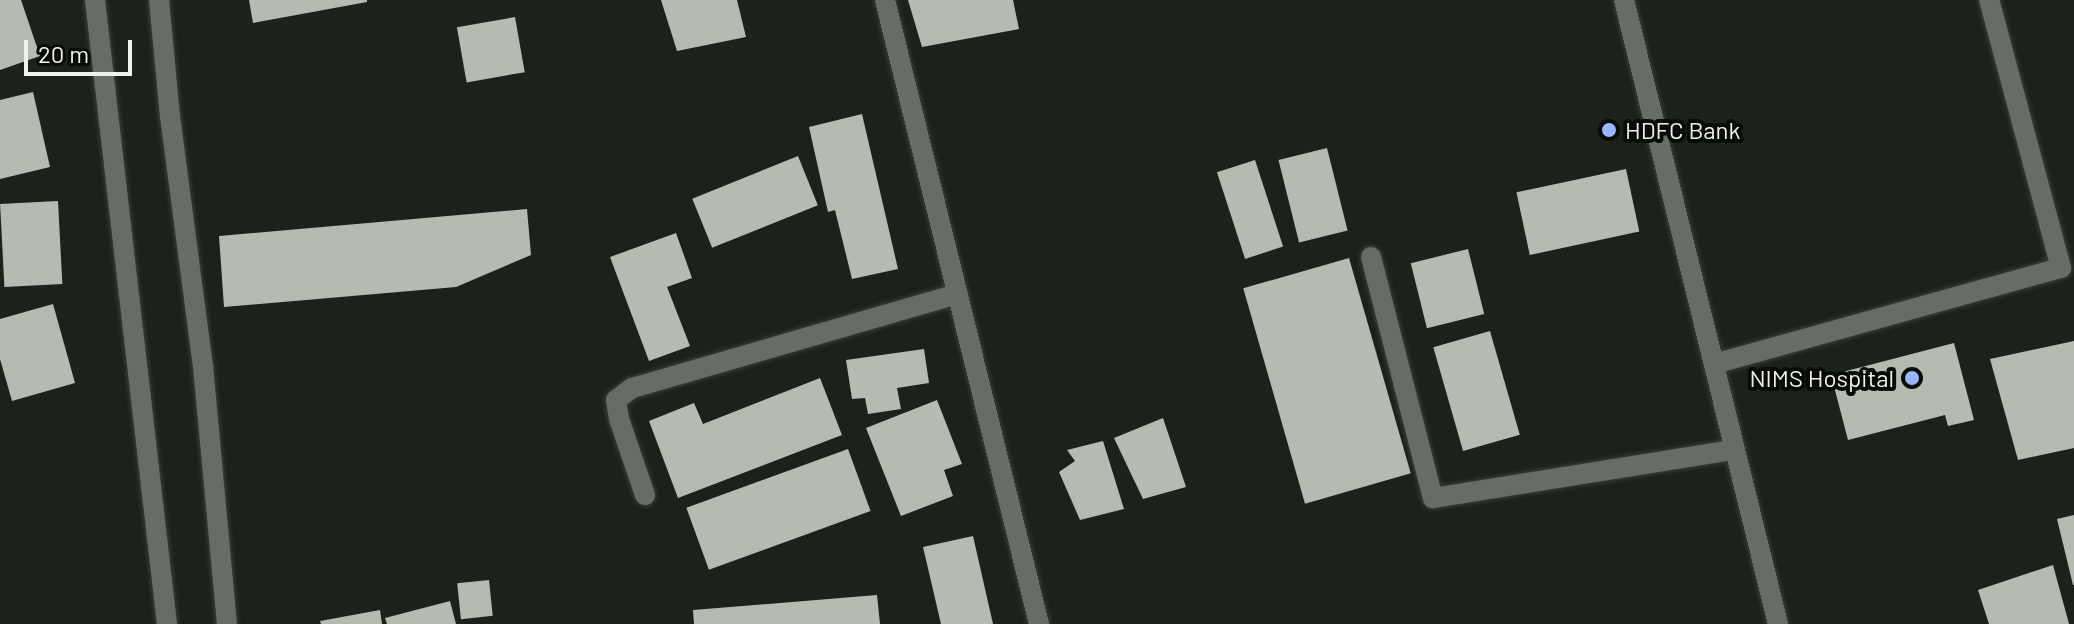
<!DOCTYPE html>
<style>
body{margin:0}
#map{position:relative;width:2074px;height:624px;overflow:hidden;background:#1c221b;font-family:Barlow,sans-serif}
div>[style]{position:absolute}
.building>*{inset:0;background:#b4bcb2;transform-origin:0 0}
.roads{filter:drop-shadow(0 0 2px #3a3e39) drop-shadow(0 0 2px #3a3e39)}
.minor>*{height:20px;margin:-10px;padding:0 10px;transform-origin:10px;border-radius:10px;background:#676d65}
.tertiary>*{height:20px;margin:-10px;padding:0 10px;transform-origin:10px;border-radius:10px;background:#676d65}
.dots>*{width:22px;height:22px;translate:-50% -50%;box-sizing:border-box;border:4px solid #080b08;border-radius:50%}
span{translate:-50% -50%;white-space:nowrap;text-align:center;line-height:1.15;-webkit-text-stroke:8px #080b08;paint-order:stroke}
.poi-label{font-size:24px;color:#eef1ec}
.left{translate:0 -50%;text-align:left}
.right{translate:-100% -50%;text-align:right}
.scale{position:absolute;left:24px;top:40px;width:108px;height:36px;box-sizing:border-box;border:4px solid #eef1ec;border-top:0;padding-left:10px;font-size:24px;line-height:28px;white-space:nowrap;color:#eef1ec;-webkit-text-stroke:6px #080b08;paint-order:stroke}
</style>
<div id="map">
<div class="building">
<div style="clip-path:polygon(0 0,21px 0,40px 56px,0 70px)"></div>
<div style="clip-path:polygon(249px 0,367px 0,367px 2px,253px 23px)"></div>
<div style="clip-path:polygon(661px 0,737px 0,746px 37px,677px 51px)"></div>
<div style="clip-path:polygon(908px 0,1013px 0,1019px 29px,922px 47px)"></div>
<div style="left:515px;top:17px;width:56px;height:59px;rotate:80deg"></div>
<div style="clip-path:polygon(33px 92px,50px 167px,0 179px,0 100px)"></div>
<div style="clip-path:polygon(862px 114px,898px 269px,852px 279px,835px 210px,828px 212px,809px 127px)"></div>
<div style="left:1327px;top:148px;width:85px;height:50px;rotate:76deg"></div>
<div style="left:798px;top:156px;width:53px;height:114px;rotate:68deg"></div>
<div style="left:1255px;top:160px;width:91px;height:40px;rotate:72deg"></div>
<div style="left:1626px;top:169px;width:64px;height:112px;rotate:78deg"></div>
<div style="left:58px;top:201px;width:83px;height:58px;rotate:87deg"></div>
<div style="clip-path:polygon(527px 209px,531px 255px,456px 287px,224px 307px,219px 236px)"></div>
<div style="clip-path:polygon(676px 233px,692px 278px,667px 287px,690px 346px,649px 361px,610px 257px)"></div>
<div style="left:1468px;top:249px;width:67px;height:59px;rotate:76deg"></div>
<div style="left:1349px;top:258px;width:224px;height:110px;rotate:74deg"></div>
<div style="clip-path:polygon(53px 304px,75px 383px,12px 401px,0 359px,0 319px)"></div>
<div style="left:1490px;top:331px;width:108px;height:59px;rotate:74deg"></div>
<div style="clip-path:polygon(2074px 341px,2074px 448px,2018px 460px,1990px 359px)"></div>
<div style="clip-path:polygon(1954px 343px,1974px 420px,1948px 426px,1945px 415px,1848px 440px,1831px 375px)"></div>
<div style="clip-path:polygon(924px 349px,929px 383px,897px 388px,901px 409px,868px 414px,865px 398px,852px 399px,846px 360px)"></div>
<div style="clip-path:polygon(820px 378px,842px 435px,678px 498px,649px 421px,694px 403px,703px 424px)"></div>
<div style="clip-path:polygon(937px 400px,962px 464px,944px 470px,953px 496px,901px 516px,866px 428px)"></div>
<div style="clip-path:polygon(1163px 418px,1186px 487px,1143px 499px,1114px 438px)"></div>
<div style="clip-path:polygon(1103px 441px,1124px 509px,1080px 520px,1059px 472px,1075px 461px,1067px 450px)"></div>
<div style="left:848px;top:449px;width:66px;height:172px;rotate:70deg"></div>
<div style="clip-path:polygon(2074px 515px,2074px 585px,2073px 585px,2057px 519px)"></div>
<div style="clip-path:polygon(973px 536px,993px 624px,941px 624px,923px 547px)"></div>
<div style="clip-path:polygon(2053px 565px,2069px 624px,1989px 624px,1978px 590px)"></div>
<div style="left:489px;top:580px;width:36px;height:32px;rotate:84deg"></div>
<div style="clip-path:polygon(877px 595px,880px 624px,694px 624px,693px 610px)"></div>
<div style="clip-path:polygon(450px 601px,456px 624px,387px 624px,385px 618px)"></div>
<div style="clip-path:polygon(380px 610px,382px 624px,321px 624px,320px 621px)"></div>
</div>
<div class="roads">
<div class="minor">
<div style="left:885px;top:0;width:643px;rotate:76.14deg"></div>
<div style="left:1371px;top:257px;width:249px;rotate:75.6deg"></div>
<div style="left:1433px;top:498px;width:305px;rotate:-9.1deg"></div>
<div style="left:1714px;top:364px;width:360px;rotate:-15.5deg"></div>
<div style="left:2061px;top:268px;width:278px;rotate:-105deg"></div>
<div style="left:645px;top:495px;width:80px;rotate:-108.9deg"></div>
<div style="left:619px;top:419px;width:19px;rotate:-99deg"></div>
<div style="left:616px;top:400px;width:20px;rotate:-37deg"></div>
<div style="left:632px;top:388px;width:339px;rotate:-16.1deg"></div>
</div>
<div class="tertiary">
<div style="left:95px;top:0;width:628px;rotate:83.42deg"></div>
<div style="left:159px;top:0;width:117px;rotate:84.6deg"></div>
<div style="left:170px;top:116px;width:252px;rotate:82.5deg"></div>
<div style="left:203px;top:366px;width:259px;rotate:84.7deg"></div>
<div style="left:1624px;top:0;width:643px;rotate:76.14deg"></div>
</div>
</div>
<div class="dots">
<div style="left:1609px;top:130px;background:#9ab5fd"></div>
<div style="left:1912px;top:378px;background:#9ab5fd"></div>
</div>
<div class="poi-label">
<span class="left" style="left:1625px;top:130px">HDFC Bank</span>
<span class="right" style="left:1894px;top:378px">NIMS Hospital</span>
</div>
<div class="scale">20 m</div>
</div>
